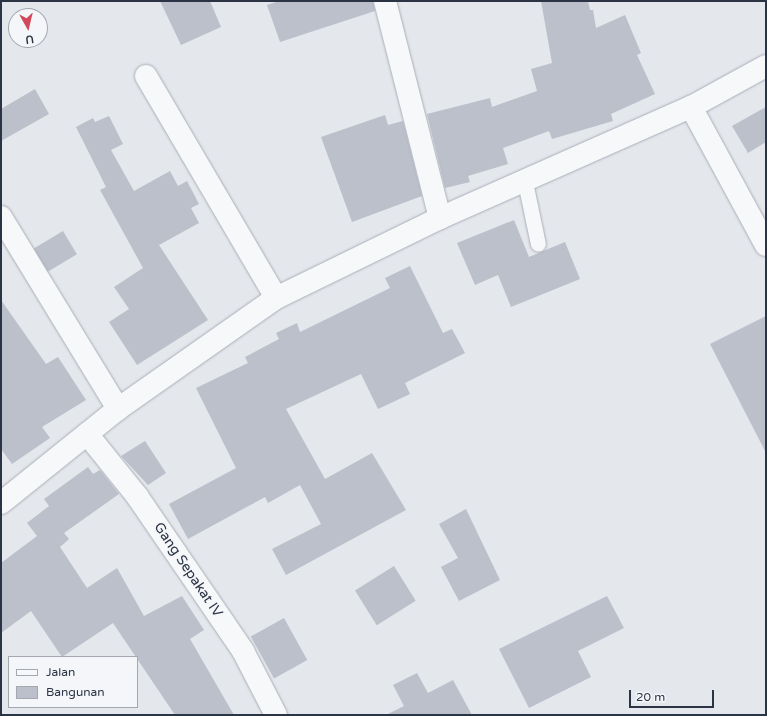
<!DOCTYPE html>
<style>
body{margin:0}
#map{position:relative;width:767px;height:716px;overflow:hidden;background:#e4e7ec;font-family:"Varela Round",sans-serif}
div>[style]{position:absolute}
.building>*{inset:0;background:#bbc0ca;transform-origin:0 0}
.roads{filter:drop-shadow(0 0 1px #a9aeb7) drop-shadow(0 0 1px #a9aeb7)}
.service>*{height:15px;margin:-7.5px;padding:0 7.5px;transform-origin:7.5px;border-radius:7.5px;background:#f7f8fa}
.minor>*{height:22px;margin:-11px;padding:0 11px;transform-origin:11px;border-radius:11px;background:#f7f8fa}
span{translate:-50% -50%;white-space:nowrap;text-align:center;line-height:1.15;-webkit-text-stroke:3px #f4f6f9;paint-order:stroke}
.street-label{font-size:14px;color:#2b3445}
.frame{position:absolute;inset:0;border:2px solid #2b3445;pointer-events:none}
.legend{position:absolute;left:8px;top:656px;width:130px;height:52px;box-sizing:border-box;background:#f4f6f9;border:1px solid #a4a8b1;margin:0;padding:5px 7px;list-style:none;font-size:12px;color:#2b3445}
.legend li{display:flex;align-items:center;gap:8px;height:20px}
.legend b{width:20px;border:1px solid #a4a8b1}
.north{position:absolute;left:8px;top:8px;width:40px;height:40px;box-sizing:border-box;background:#f4f6f9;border:1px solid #a4a8b1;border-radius:50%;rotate:172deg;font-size:11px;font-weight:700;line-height:16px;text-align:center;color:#2b3445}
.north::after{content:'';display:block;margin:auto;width:14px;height:18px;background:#d1495b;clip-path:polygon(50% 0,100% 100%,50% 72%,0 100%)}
.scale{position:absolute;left:629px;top:690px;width:85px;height:18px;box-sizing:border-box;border:2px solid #2b3445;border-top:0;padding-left:5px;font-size:12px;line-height:14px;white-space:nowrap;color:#2b3445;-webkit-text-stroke:3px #f4f6f9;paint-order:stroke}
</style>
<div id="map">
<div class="building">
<div style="clip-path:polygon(160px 1px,210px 1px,221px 27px,181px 45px)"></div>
<div style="clip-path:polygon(279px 1px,373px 1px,375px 11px,280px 42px,267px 5px)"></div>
<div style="clip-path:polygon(541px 1px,588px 1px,590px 10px,593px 10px,596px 28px,625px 15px,641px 53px,637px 55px,655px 94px,611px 114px,613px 121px,552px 139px,549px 131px,503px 148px,508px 164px,468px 176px,470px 182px,445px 188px,427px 114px,490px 98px,492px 107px,537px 91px,531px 69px,552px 63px)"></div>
<div style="clip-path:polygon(35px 89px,49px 114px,1px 141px,1px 109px)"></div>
<div style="clip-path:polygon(766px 107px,766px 142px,748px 153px,732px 126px)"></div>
<div style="clip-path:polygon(385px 115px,388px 125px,403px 121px,422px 196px,352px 222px,321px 137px)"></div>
<div style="clip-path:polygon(109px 116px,123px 144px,111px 150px,134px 191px,170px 171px,178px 186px,187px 181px,199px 204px,191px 208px,199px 223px,159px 245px,208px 320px,137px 365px,109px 322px,129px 309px,114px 287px,143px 268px,100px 190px,106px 187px,76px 127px,93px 118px,95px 122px)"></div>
<div style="clip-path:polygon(514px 220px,529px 257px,565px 242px,580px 279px,511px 307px,498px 275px,475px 285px,457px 243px)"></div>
<div style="left:63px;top:231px;width:27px;height:34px;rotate:59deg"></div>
<div style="clip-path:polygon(410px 266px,443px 333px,452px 329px,465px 353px,405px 383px,410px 394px,378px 409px,361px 374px,286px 409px,325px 479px,372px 453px,406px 510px,286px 575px,272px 549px,321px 524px,300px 485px,268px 503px,265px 497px,188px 539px,169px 504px,236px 468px,196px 388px,248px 363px,245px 357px,279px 339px,276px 333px,297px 323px,300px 332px,390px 288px,385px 278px)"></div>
<div style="clip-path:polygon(1px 300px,46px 364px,58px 357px,86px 400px,42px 427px,50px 438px,12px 464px,1px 449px)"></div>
<div style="clip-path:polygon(766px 316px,766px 453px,710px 344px)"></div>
<div style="clip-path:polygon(145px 441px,166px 473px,148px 485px,121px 456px)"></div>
<div style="clip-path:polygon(88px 467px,93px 474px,100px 470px,119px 494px,64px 533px,69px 539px,60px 547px,87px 588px,117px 568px,144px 616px,182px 596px,204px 630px,190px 639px,234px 715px,175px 715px,113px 623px,62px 657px,31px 611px,1px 633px,1px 563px,37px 536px,27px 523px,49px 506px,44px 499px)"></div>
<div style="clip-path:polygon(466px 509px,500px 580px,459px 601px,441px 567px,458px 558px,439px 524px)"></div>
<div style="left:394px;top:566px;width:41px;height:46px;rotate:58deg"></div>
<div style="clip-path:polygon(607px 596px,624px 628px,578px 651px,591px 677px,529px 708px,499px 649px)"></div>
<div style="left:284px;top:618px;width:48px;height:38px;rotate:61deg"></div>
<div style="clip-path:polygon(417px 673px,428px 693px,453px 680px,472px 715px,386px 715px,404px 706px,393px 685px)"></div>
</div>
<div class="roads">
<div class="service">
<div style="left:525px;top:182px;width:63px;rotate:78.2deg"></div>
</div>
<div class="minor">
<div style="left:385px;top:1px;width:224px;rotate:75.8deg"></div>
<div style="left:146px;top:76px;width:257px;rotate:59.6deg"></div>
<div style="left:691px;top:107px;width:157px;rotate:61.5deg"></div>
<div style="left:1px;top:217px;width:225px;rotate:58.6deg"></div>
<div style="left:87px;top:434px;width:80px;rotate:51.1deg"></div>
<div style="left:137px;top:496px;width:188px;rotate:55.6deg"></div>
<div style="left:243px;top:651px;width:72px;rotate:62.7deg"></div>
<div style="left:1px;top:503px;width:150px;rotate:-38.8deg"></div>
<div style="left:118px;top:409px;width:193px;rotate:-35.1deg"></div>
<div style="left:276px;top:298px;width:182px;rotate:-26deg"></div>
<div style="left:440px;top:218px;width:274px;rotate:-23.9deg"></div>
<div style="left:691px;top:107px;width:85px;rotate:-28.7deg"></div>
</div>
</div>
<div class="street-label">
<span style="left:188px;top:570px;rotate:56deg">Gang Sepakat IV</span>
</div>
<div class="frame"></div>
<ul class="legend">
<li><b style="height:5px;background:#f7f8fa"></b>Jalan</li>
<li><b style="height:11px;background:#bbc0ca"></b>Bangunan</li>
</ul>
<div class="north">U</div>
<div class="scale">20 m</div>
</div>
